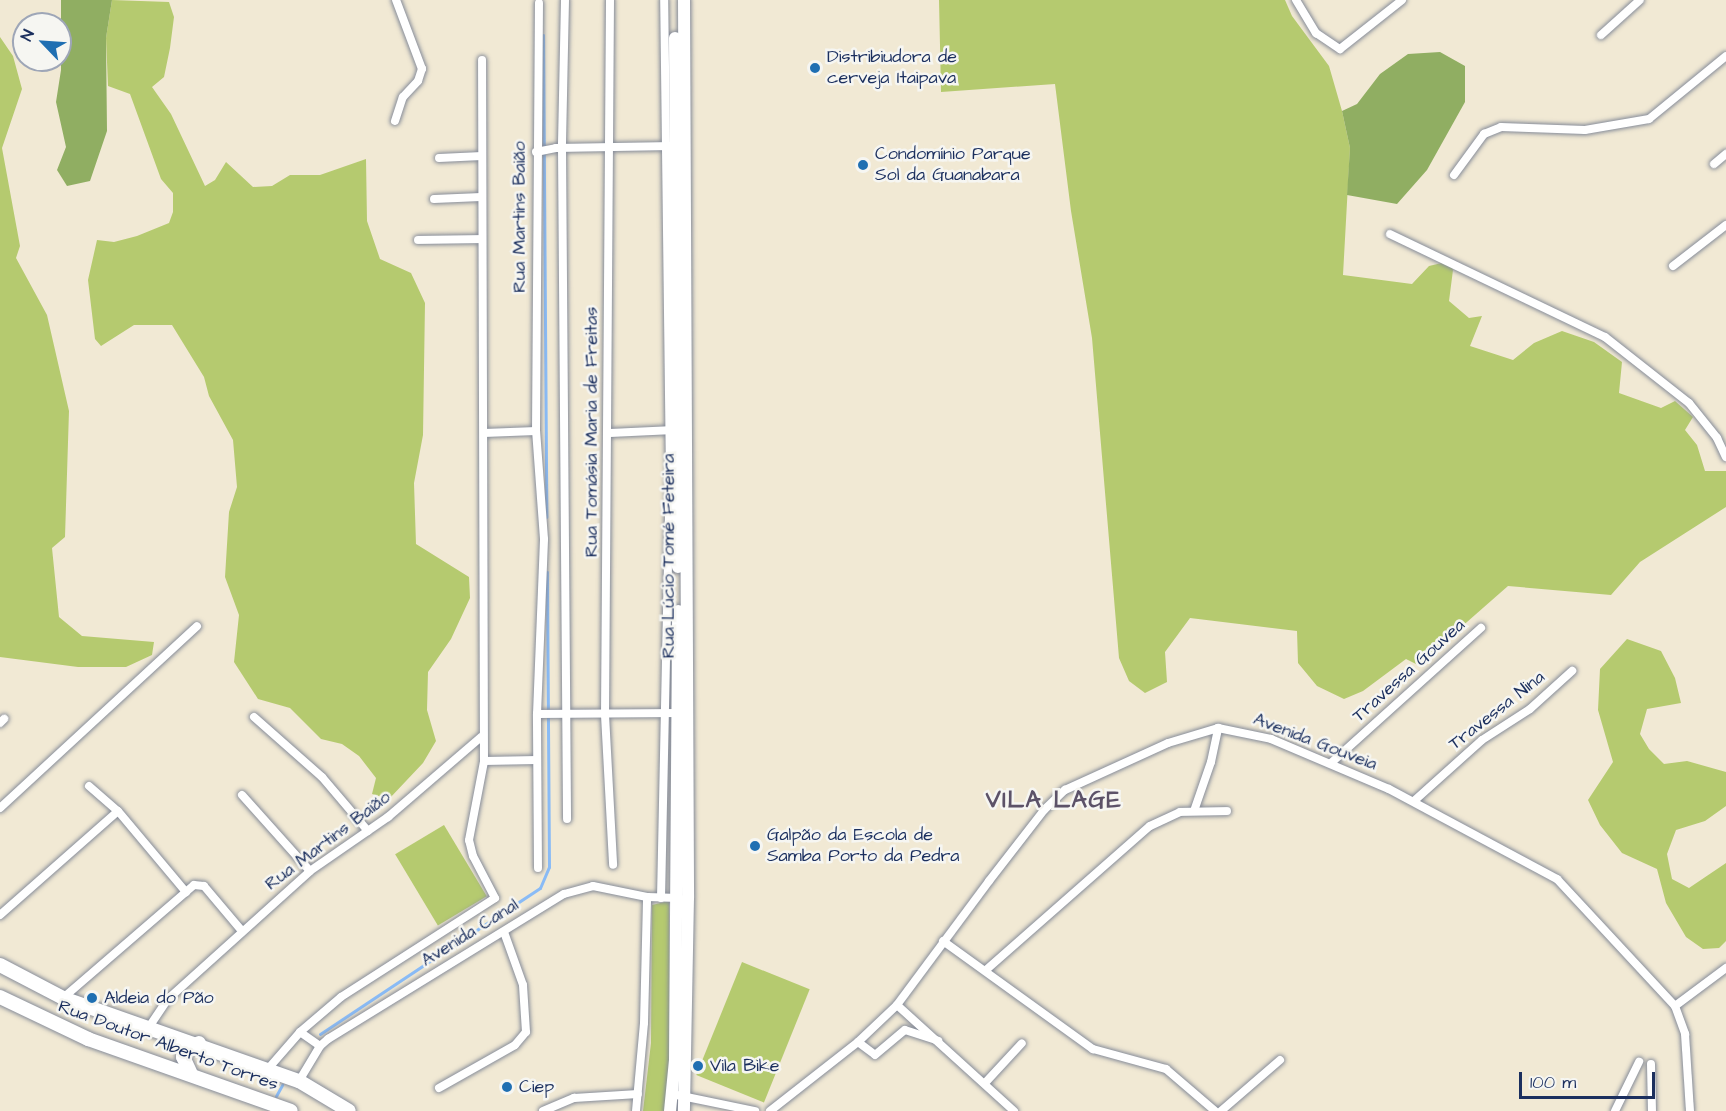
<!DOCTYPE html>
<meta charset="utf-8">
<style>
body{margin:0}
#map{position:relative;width:1726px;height:1111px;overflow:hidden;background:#f1e9d4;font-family:"Architects Daughter",sans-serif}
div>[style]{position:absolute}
.green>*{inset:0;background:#b5ca6f;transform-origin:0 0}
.forest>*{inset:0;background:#90ae62}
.stream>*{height:3px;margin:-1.5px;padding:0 1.5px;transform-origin:1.5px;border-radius:1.5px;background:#89bbf6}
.roads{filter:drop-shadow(0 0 2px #868c99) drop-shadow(0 0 2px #868c99)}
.street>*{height:8px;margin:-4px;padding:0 4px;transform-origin:4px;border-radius:4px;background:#fff}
.secondary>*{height:12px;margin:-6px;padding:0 6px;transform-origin:6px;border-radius:6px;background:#fff}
.primary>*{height:14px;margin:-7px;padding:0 7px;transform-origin:7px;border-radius:7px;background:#fff}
.dots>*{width:16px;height:16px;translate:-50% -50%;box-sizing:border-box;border:3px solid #f6f6f2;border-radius:50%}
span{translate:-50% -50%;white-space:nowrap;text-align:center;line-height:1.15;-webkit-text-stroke:5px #f6f6f2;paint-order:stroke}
.poi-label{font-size:18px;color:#1b2f5e}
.left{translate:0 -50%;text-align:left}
.street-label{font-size:18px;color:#1b2f5e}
.district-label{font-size:24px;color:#5c5268;font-weight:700;letter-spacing:1.5px}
.north{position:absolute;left:12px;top:12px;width:60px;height:60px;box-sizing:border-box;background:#f6f6f2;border:2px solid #9ea6b7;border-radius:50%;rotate:295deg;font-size:16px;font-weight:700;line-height:24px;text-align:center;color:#1b2f5e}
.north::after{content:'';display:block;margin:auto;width:21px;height:27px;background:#1f6fb2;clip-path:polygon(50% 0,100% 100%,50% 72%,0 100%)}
.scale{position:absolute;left:1519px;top:1072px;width:136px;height:27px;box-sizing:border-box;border:3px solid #1b2f5e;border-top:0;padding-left:8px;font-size:18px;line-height:21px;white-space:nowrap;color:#1b2f5e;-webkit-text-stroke:4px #f6f6f2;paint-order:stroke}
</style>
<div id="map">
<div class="green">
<div style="clip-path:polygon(112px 0,169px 2px,174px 17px,170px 48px,164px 77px,152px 87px,171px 114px,205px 186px,215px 180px,226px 162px,253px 187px,272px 186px,290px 175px,320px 175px,366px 159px,367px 221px,380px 259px,411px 273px,425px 303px,423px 435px,414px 483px,416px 544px,469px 577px,470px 598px,451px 639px,428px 672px,427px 710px,436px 741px,423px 763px,389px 799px,372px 794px,376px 778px,359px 756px,342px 744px,321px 739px,290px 708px,258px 699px,234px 662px,239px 615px,225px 577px,229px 512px,237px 487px,233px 440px,209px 396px,204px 377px,172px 325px,134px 325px,101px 346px,95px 339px,88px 280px,97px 240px,114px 242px,137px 236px,169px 223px,173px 212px,173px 193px,161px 179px,130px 94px,108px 86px,106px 38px)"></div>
<div style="clip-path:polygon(939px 0,1285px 0,1292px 16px,1329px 66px,1342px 111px,1350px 148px,1343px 275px,1412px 284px,1429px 266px,1450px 261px,1453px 270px,1449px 301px,1469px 318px,1482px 316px,1470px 346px,1513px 360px,1534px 343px,1562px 331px,1594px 342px,1622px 362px,1619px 393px,1661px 408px,1675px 401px,1693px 417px,1685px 430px,1697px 445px,1705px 471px,1726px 471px,1726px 507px,1640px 562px,1611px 595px,1508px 586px,1418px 665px,1406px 659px,1363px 691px,1344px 699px,1317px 686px,1298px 663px,1297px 631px,1190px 618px,1165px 652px,1167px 682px,1145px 693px,1129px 681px,1119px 658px,1092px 338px,1071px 211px,1055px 84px,941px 92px)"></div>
<div style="clip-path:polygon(0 37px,13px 56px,22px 89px,2px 148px,20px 246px,16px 258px,47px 315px,69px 411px,65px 537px,52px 548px,59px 617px,82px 636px,154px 642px,152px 655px,126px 667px,78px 667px,0 657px)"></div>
<div style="clip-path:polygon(1627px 639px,1661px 651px,1675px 678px,1681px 703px,1647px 709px,1640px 734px,1649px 749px,1664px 764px,1687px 761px,1726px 772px,1726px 806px,1705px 821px,1676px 830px,1667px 854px,1672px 879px,1689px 888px,1726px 863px,1726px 941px,1719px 948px,1703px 949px,1686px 937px,1666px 903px,1657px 869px,1622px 853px,1600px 825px,1588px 800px,1613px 762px,1598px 710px,1600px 669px)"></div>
<div style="left:444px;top:825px;width:83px;height:57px;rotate:59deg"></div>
<div style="clip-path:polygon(669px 901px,671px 1046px,665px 1111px,643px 1111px,651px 1043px,652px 905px)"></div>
<div style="left:742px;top:962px;width:73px;height:122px;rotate:22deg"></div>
</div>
<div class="forest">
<div style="clip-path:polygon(61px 0,112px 0,106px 38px,107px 131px,90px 181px,67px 186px,57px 170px,66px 147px,56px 102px,61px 70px)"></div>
<div style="clip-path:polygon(1440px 52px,1465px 66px,1465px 102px,1427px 170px,1397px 204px,1347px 195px,1350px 148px,1342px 111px,1357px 104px,1380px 74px,1408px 54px)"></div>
</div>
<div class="stream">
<div style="left:543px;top:35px;width:482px;rotate:89.6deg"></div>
<div style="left:320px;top:1034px;width:264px;rotate:-33.6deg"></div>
<div style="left:540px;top:888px;width:23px;rotate:-67deg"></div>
<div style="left:549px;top:867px;width:295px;rotate:-90.4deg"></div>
<div style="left:276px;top:1096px;width:13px;rotate:-61deg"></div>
</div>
<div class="roads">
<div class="street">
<div style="left:565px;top:0;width:148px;rotate:91.2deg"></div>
<div style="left:562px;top:148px;width:671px;rotate:89.57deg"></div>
<div style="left:610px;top:0;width:715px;rotate:90.4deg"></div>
<div style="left:605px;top:715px;width:150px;rotate:86.9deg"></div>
<div style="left:1296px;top:0;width:39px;rotate:59deg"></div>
<div style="left:1316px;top:33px;width:29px;rotate:34deg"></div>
<div style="left:1340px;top:49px;width:79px;rotate:-38.3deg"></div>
<div style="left:1601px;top:35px;width:52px;rotate:-41.9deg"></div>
<div style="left:395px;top:121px;width:25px;rotate:-72deg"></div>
<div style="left:403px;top:97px;width:22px;rotate:-47deg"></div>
<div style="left:418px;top:81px;width:13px;rotate:-72deg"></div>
<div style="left:422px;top:69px;width:74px;rotate:-110.6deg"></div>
<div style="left:536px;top:152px;width:20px;rotate:-11deg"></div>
<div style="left:556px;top:148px;width:117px;rotate:-1deg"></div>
<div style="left:439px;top:158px;width:43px;rotate:-2.7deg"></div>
<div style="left:1714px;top:164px;width:16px;rotate:-40deg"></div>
<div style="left:1454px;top:175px;width:51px;rotate:-53.8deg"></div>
<div style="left:1484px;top:134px;width:18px;rotate:-22deg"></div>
<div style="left:1501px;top:127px;width:84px;rotate:2deg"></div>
<div style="left:1585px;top:130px;width:65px;rotate:-9.8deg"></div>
<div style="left:1649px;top:119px;width:99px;rotate:-39.3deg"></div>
<div style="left:434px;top:199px;width:47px;rotate:-2.4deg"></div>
<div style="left:1390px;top:234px;width:238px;rotate:25.6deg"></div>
<div style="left:1605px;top:337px;width:107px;rotate:38.2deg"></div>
<div style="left:1689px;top:403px;width:45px;rotate:51.3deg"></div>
<div style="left:1717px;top:438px;width:21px;rotate:65deg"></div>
<div style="left:418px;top:240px;width:64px;rotate:-0.9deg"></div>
<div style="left:1673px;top:266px;width:67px;rotate:-37.7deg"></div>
<div style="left:484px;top:433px;width:52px;rotate:-2.2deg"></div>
<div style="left:610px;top:433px;width:64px;rotate:-2.7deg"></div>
<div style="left:537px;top:714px;width:143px;rotate:-0.4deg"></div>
<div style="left:254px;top:717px;width:91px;rotate:41.4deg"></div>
<div style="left:322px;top:777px;width:71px;rotate:49.6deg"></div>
<div style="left:0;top:723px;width:6px;rotate:-45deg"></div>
<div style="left:484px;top:761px;width:53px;rotate:-1.1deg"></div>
<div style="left:1331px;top:763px;width:202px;rotate:-42deg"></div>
<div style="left:89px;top:786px;width:38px;rotate:41deg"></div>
<div style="left:118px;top:811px;width:106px;rotate:50deg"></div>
<div style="left:242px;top:795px;width:102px;rotate:48.2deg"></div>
<div style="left:1414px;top:801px;width:91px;rotate:-41.9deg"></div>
<div style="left:1482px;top:740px;width:57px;rotate:-32.9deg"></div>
<div style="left:1530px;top:709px;width:57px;rotate:-42.1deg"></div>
<div style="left:0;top:808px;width:268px;rotate:-42.7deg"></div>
<div style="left:1194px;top:811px;width:52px;rotate:-70.9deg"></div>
<div style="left:1211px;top:762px;width:35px;rotate:-78deg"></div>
<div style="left:538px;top:868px;width:154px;rotate:-90.4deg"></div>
<div style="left:537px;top:714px;width:175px;rotate:-87.7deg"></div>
<div style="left:544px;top:539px;width:108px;rotate:-94.2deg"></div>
<div style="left:536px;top:431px;width:428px;rotate:-89.6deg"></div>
<div style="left:661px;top:898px;width:422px;rotate:-88.8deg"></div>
<div style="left:670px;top:476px;width:476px;rotate:-90.7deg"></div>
<div style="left:0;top:915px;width:157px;rotate:-41.4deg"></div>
<div style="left:943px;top:941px;width:185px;rotate:35.8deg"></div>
<div style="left:1093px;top:1049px;width:76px;rotate:15.3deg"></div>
<div style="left:1166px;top:1069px;width:65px;rotate:40.6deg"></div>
<div style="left:986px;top:970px;width:218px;rotate:-41.3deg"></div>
<div style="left:1150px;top:826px;width:33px;rotate:-25deg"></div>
<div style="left:1180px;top:812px;width:47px;rotate:-1.2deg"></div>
<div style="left:63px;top:998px;width:173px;rotate:-40.8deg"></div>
<div style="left:194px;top:885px;width:10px;rotate:6deg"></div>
<div style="left:204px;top:886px;width:59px;rotate:49.8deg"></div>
<div style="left:897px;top:1005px;width:158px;rotate:42.2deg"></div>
<div style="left:1675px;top:1006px;width:64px;rotate:-36.7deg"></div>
<div style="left:149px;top:1027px;width:34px;rotate:-56deg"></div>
<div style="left:168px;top:999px;width:191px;rotate:-42deg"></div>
<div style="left:310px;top:871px;width:95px;rotate:-34.7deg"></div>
<div style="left:388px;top:817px;width:123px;rotate:-40.7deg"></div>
<div style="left:300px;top:1032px;width:24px;rotate:35deg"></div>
<div style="left:858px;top:1042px;width:21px;rotate:37deg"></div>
<div style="left:875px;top:1055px;width:39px;rotate:-40deg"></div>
<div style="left:905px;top:1030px;width:35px;rotate:18deg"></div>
<div style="left:1651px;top:1064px;width:47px;rotate:88.8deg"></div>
<div style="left:267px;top:1070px;width:50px;rotate:-49deg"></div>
<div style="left:300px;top:1032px;width:54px;rotate:-40.5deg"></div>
<div style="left:341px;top:997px;width:183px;rotate:-32.7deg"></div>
<div style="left:495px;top:898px;width:47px;rotate:-117.6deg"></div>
<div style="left:473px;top:856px;width:16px;rotate:-104deg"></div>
<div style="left:469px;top:840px;width:80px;rotate:-79.2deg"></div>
<div style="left:484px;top:761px;width:701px;rotate:-90.16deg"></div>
<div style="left:299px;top:1081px;width:41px;rotate:-59deg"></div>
<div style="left:320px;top:1046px;width:11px;rotate:-41deg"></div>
<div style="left:328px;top:1039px;width:277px;rotate:-31.6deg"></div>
<div style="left:564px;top:894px;width:30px;rotate:-15deg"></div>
<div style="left:593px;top:886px;width:55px;rotate:11.5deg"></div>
<div style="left:647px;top:897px;width:32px;rotate:2deg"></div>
<div style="left:985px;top:1083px;width:54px;rotate:-47.2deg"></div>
<div style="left:439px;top:1088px;width:87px;rotate:-29.5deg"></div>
<div style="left:515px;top:1045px;width:17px;rotate:-50deg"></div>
<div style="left:526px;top:1032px;width:47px;rotate:-93.7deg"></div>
<div style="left:523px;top:985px;width:56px;rotate:-109.7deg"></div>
<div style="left:672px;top:1094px;width:85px;rotate:11.6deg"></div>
<div style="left:543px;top:1111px;width:34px;rotate:-23deg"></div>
<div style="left:574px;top:1098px;width:64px;rotate:-3.6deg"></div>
<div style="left:636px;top:1111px;width:88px;rotate:-84.8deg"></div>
<div style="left:644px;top:1023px;width:126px;rotate:-88.6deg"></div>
<div style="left:770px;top:1111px;width:112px;rotate:-38.1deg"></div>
<div style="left:858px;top:1042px;width:54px;rotate:-43.5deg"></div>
<div style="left:897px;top:1005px;width:154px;rotate:-53.4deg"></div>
<div style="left:989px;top:881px;width:90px;rotate:-52.2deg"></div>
<div style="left:1044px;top:810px;width:29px;rotate:-44deg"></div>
<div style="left:1065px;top:790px;width:113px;rotate:-24.5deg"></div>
<div style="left:1168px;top:743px;width:52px;rotate:-16.7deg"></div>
<div style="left:1218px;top:728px;width:54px;rotate:11.7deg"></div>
<div style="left:1271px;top:739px;width:128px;rotate:23deg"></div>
<div style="left:1389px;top:789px;width:191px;rotate:28.2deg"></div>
<div style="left:1557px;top:879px;width:173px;rotate:47.1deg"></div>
<div style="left:1675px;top:1006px;width:30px;rotate:70deg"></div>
<div style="left:1685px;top:1034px;width:77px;rotate:86.3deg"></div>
<div style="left:1221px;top:1111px;width:78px;rotate:-40.8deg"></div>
<div style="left:1615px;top:1111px;width:55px;rotate:-63.9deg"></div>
</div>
<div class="secondary">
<div style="left:684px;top:0;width:898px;rotate:89.74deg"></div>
<div style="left:688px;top:898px;width:213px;rotate:91.1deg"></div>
<div style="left:675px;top:38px;width:529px;rotate:89.68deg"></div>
<div style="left:670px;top:1111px;width:51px;rotate:-84.4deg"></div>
<div style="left:675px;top:1060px;width:449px;rotate:-89.6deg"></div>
</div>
<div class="primary">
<div style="left:0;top:965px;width:71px;rotate:27.6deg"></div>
<div style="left:63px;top:998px;width:250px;rotate:19.4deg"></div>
<div style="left:299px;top:1081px;width:58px;rotate:31deg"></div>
<div style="left:0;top:997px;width:98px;rotate:25.5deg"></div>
<div style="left:88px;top:1039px;width:215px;rotate:19.5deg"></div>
<div style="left:191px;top:1074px;width:19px;rotate:-115deg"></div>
<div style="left:183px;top:1057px;width:10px;rotate:-61deg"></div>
<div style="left:188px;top:1048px;width:12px;rotate:-24deg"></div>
</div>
</div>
<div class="dots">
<div style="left:815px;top:68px;background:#1f6fb2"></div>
<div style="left:863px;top:165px;background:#1f6fb2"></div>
<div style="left:755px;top:846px;background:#1f6fb2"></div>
<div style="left:92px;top:998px;background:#1f6fb2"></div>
<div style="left:698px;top:1066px;background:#1f6fb2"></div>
<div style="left:507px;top:1087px;background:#1f6fb2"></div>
</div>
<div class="poi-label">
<span class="left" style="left:827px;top:68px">Distribiudora de<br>cerveja Itaipava</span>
<span class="left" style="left:875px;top:165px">Condomínio Parque<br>Sol da Guanabara</span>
<span class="left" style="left:767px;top:846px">Galpão da Escola de<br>Samba Porto da Pedra</span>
<span class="left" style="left:104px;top:998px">Aldeia do Pão</span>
<span class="left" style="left:710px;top:1066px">Vila Bike</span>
<span class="left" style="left:519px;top:1087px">Ciep</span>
</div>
<div class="street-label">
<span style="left:520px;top:217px;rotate:-90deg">Rua Martins Baião</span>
<span style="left:592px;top:432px;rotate:-90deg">Rua Tomásia Maria de Freitas</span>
<span style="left:669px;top:556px;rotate:-90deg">Rua Lúcio Tomé Feteira</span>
<span style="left:1409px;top:671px;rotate:-42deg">Travessa Gouvea</span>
<span style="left:1497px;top:711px;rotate:-38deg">Travessa Nina</span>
<span style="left:1315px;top:742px;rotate:21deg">Avenida Gouveia</span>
<span style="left:328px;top:841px;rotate:-37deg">Rua Martins Baião</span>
<span style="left:470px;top:933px;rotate:-32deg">Avenida Canal</span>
<span style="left:168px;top:1046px;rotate:20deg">Rua Doutor Alberto Torres</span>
</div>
<div class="district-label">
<span style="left:1054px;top:801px">VILA LAGE</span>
</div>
<div class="north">N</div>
<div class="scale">100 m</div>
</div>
